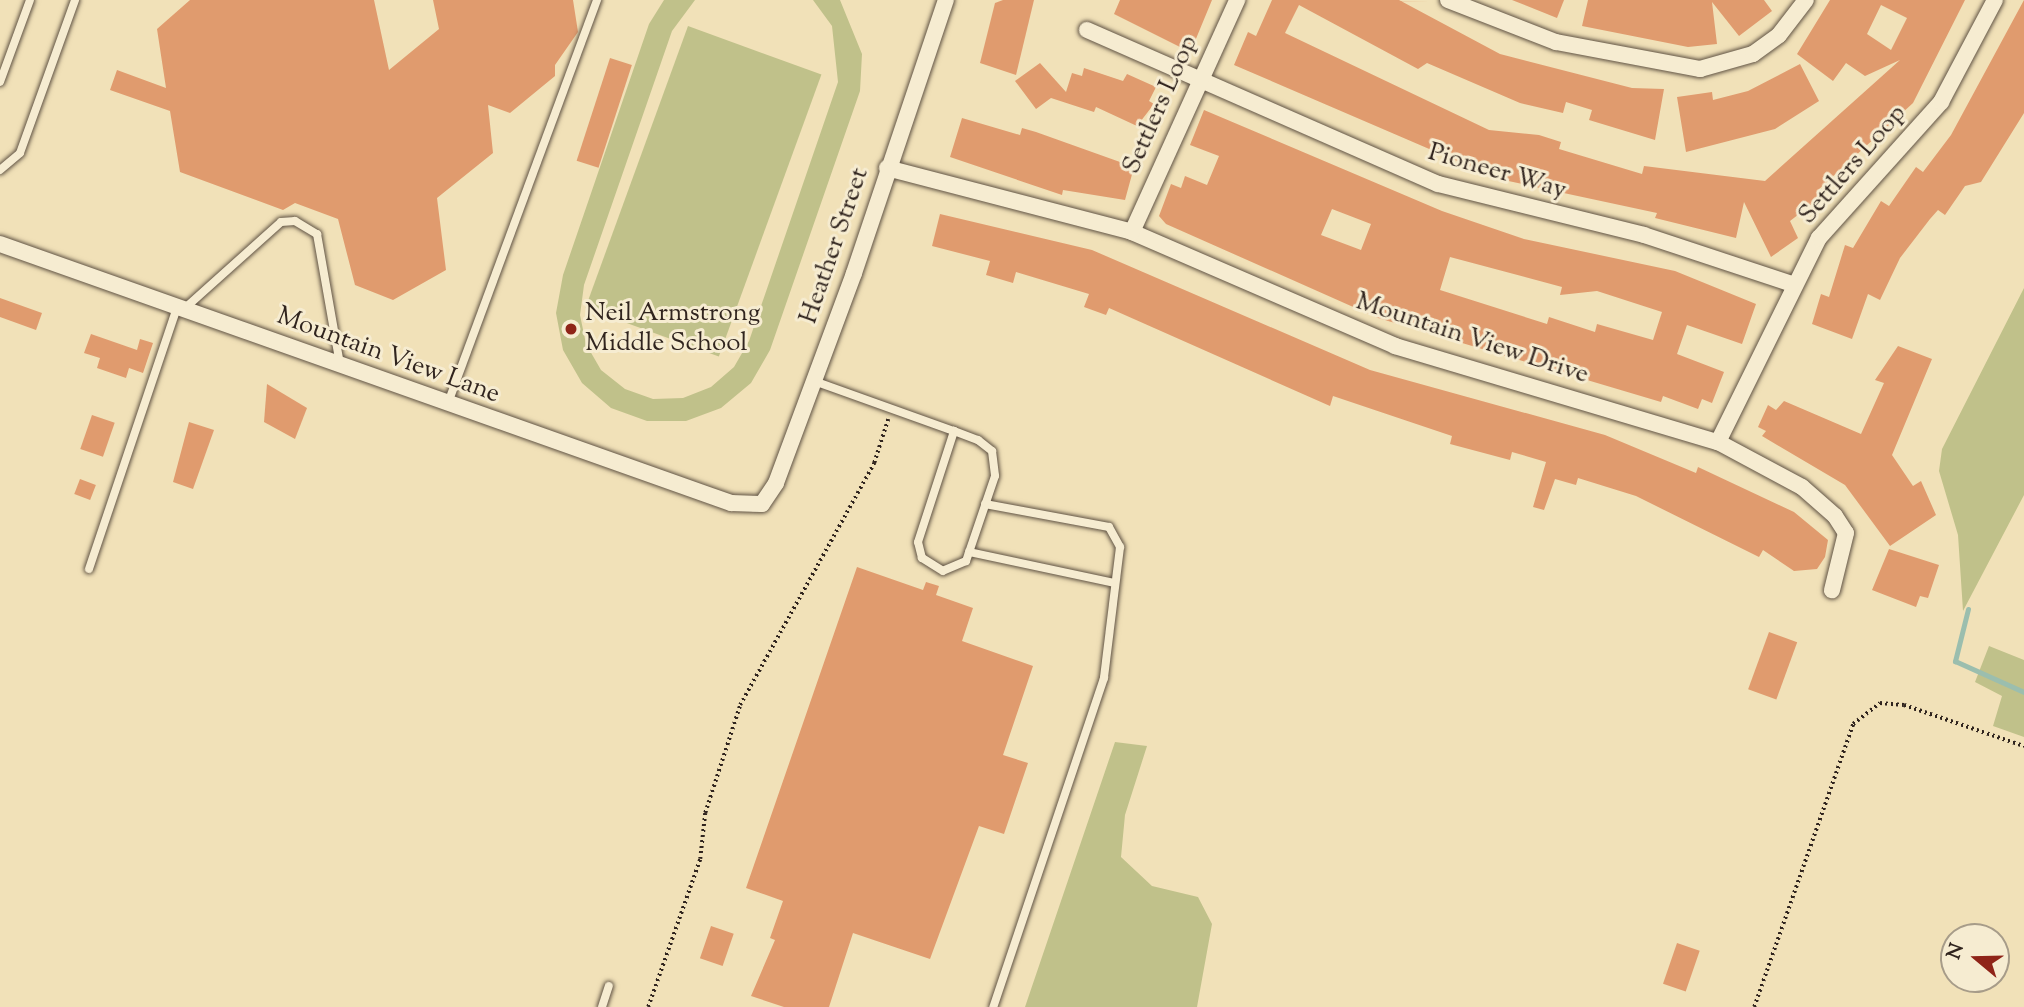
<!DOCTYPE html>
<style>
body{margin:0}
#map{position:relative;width:2024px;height:1007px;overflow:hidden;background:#f1e1b8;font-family:"Sorts Mill Goudy",serif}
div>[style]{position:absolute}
.green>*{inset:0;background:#c0c18a;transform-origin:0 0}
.stream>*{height:5px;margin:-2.5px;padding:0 2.5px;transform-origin:2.5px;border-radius:2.5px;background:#9bbeae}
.building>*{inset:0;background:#e09b6e;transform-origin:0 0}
.path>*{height:3.5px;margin-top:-1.75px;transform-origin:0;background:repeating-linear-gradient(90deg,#30241e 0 2px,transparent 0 5.5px)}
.roads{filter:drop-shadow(0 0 2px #605344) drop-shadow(0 0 2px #605344)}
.service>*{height:8px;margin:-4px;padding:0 4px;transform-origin:4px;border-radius:4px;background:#f6ecd1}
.minor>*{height:16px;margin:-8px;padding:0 8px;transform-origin:8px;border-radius:8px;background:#f6ecd1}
.dots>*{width:19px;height:19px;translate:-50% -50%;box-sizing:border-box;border:4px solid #f6ecd1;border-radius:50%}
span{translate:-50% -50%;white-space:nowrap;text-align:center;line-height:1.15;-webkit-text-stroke:6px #f6ecd1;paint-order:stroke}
.street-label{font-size:26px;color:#30241e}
.poi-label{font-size:26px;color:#30241e}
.left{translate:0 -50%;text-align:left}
.north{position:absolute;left:1940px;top:923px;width:70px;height:70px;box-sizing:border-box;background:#f6ecd1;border:2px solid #a79c89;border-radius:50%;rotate:289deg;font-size:19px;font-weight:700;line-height:28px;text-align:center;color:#30241e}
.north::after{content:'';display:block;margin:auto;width:24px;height:32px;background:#8f2418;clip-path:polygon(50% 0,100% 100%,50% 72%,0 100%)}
</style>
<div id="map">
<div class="green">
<div style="clip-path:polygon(664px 0,695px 0,672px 31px,584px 285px,580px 315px,586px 344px,601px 370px,625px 389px,653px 399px,683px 398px,711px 387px,734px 367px,749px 341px,838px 82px,832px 26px,813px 0,840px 0,862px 54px,860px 91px,770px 350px,751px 383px,721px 408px,686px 421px,647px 421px,611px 408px,582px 383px,563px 350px,556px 313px,563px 275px,649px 24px)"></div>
<div style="left:688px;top:26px;width:142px;height:300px;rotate:20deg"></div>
<div style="clip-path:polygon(2024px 288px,2024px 495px,1963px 611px,1958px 535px,1939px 471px,1942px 449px)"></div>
<div style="clip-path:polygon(1989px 646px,2024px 660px,2024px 737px,1993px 726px,2002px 696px,1975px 682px)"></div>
<div style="clip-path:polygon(1115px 742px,1147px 746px,1125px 815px,1121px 857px,1152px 886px,1198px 897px,1212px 924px,1197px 1007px,1025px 1007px)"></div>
</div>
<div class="stream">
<div style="left:1968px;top:609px;width:54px;rotate:104deg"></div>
<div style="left:1955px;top:661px;width:76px;rotate:24.2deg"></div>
</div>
<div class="building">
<div style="clip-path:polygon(190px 0,374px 0,389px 70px,439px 29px,433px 0,573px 0,578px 32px,555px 65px,555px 76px,510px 113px,488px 105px,493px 153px,437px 198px,446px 270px,393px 300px,355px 285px,338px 219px,295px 203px,283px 210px,180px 172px,170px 111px,110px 90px,117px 70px,166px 88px,157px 29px)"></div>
<div style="clip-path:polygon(1003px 0,1034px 0,1016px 75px,980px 63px,995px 3px)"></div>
<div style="clip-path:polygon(1120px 0,1212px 0,1193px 46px,1182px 41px,1180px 47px,1114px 14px)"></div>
<div style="clip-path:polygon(evenodd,1272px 0,1399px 0,1500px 54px,1632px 88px,1664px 89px,1655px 140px,1589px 120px,1592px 110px,1566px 102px,1563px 113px,1520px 103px,1427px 63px,1418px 69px,1299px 5px,1285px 33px,1489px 130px,1539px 135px,1561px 142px,1559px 149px,1642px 174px,1644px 166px,1765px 181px,1900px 60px,1865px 76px,1846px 63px,1833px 81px,1797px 54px,1830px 0,1965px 0,1913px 103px,1817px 191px,1821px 197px,1790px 221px,1798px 238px,1771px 257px,1744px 202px,1736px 238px,1655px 218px,1657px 213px,1499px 179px,1234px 65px,1248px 32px,1256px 36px,1272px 0,1881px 5px,1907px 18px,1891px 50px,1867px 34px,1881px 5px)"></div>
<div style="clip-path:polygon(1512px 0,1564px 0,1557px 18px)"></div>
<div style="clip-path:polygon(1588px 0,1764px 0,1772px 11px,1739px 36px,1712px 2px,1717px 44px,1688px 47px,1582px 26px)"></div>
<div style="clip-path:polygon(2024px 0,2024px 113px,1981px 182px,1965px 186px,1945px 215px,1938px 210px,1930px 219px,1900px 258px,1880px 300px,1868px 294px,1852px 339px,1812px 324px,1821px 294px,1829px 297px,1845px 245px,1853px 248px,1881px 201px,1889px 206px,1916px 167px,1923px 172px,1951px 135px)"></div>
<div style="left:610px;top:58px;width:23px;height:108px;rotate:18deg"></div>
<div style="clip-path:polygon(1040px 63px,1066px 92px,1072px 73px,1082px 76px,1084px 68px,1123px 81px,1127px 74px,1156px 87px,1149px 101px,1154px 104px,1137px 126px,1096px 107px,1094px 112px,1051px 98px,1036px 109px,1015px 81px)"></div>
<div style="clip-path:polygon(1800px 64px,1819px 101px,1775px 129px,1686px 152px,1677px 97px,1712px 92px,1713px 100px,1748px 91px)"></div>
<div style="clip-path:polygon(evenodd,1204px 110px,1442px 211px,1524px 239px,1675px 271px,1756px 304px,1742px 344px,1687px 325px,1677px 354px,1724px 372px,1712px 403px,1702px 399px,1698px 409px,1663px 396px,1661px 402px,1378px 318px,1166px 224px,1159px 216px,1171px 184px,1181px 188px,1185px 176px,1207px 185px,1219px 156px,1190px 145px,1204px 110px,1332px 209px,1371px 224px,1361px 250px,1321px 235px,1332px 209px,1204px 110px,1450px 257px,1562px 287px,1560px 295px,1597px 291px,1662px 312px,1653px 340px,1597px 324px,1595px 332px,1549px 317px,1547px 324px,1440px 290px,1450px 257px)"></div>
<div style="clip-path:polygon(962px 118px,1020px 135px,1022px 128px,1036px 132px,1134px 167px,1125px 200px,1063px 190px,1062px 195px,950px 157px)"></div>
<div style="clip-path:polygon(940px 214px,1092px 250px,1370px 370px,1605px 435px,1696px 473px,1698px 467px,1794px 512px,1828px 540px,1825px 557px,1817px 569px,1794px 571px,1763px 550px,1759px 557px,1636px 496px,1578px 478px,1576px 485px,1555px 479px,1544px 510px,1533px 507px,1546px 462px,1512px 452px,1510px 460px,1450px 444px,1452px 436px,1333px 396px,1330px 406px,1109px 308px,1106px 315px,1084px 307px,1089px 294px,1016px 272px,1013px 283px,986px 275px,990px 261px,932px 246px)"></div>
<div style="clip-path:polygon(0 298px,42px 313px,36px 330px,0 317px)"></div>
<div style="clip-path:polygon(91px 334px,137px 350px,140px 339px,153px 343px,143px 373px,129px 368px,126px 378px,97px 368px,100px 358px,84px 353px)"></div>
<div style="clip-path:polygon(1898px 346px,1932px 359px,1892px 455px,1913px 486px,1921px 481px,1936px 515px,1890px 546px,1845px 485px,1762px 436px,1766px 431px,1758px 427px,1768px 405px,1776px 410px,1784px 401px,1861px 434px,1884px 383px,1875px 380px)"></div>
<div style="clip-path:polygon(267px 384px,307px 408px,295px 439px,264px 422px)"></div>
<div style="left:92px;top:415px;width:24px;height:36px;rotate:19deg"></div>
<div style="clip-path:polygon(189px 422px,214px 430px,193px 489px,173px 482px)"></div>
<div style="left:80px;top:479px;width:17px;height:16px;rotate:21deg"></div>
<div style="clip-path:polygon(1889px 549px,1939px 565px,1928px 598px,1920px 596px,1916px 607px,1872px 590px)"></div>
<div style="clip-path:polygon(857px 567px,923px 590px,926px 582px,939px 586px,936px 595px,973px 608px,962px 641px,1033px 666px,1003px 755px,1028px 763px,1004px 834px,979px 826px,930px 959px,853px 933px,829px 1007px,784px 1007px,751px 996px,775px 940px,770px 938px,783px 901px,746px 888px)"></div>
<div style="left:1769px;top:632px;width:30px;height:61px;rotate:20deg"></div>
<div style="left:711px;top:926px;width:24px;height:34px;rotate:19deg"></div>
<div style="left:1677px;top:943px;width:24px;height:43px;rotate:19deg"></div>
</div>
<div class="path">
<div style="left:648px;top:1007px;width:157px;rotate:-70.6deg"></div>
<div style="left:700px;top:859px;width:46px;rotate:-83.8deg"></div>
<div style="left:705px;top:813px;width:114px;rotate:-72deg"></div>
<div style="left:740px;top:705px;width:277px;rotate:-61deg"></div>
<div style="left:874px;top:463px;width:46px;rotate:-72.3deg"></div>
<div style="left:1754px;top:1007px;width:300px;rotate:-70.7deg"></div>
<div style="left:1853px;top:724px;width:34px;rotate:-38deg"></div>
<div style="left:1880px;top:703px;width:24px;rotate:5deg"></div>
<div style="left:1904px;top:705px;width:127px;rotate:18.9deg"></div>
</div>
<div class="roads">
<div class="service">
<div style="left:0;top:82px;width:87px;rotate:-69.9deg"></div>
<div style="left:0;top:170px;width:26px;rotate:-40deg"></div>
<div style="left:20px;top:153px;width:163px;rotate:-70.2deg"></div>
<div style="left:184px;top:309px;width:130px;rotate:-41.9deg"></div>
<div style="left:281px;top:222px;width:14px;rotate:-4deg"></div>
<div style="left:295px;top:221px;width:26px;rotate:31deg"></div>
<div style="left:317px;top:234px;width:133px;rotate:80deg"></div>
<div style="left:814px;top:381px;width:149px;rotate:19.7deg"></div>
<div style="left:954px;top:431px;width:26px;rotate:21deg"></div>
<div style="left:978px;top:440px;width:18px;rotate:38deg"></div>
<div style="left:992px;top:451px;width:25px;rotate:83deg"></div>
<div style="left:995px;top:476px;width:90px;rotate:108.8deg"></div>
<div style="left:966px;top:561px;width:25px;rotate:157deg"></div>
<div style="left:943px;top:571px;width:25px;rotate:-148deg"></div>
<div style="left:922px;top:558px;width:16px;rotate:-104deg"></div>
<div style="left:918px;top:542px;width:117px;rotate:-72deg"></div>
<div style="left:448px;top:403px;width:430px;rotate:-69.7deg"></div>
<div style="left:985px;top:504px;width:126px;rotate:10.5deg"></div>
<div style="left:1109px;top:527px;width:23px;rotate:61deg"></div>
<div style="left:1120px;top:547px;width:132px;rotate:97deg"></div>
<div style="left:1104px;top:678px;width:347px;rotate:108.6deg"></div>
<div style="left:969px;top:552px;width:149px;rotate:12deg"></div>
<div style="left:89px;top:569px;width:276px;rotate:-71.4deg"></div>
<div style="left:602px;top:1007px;width:22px;rotate:-72deg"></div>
</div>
<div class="minor">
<div style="left:1448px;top:0;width:116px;rotate:21.3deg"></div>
<div style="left:1556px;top:42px;width:147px;rotate:10.6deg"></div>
<div style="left:1700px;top:69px;width:55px;rotate:-15.8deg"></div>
<div style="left:1753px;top:54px;width:32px;rotate:-36deg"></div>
<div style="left:1779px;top:35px;width:44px;rotate:-52.4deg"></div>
<div style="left:1087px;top:30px;width:383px;rotate:23.7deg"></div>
<div style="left:1438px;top:184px;width:212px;rotate:13.9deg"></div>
<div style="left:1644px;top:235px;width:156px;rotate:18.3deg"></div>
<div style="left:887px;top:168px;width:253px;rotate:14.6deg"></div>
<div style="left:1132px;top:232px;width:287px;rotate:23.4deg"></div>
<div style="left:1395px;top:346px;width:337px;rotate:16.6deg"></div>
<div style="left:1718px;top:442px;width:95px;rotate:28.2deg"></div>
<div style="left:1802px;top:487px;width:44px;rotate:41.3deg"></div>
<div style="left:1835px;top:516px;width:20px;rotate:57deg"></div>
<div style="left:1846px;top:533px;width:59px;rotate:103.8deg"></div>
<div style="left:1132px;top:232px;width:255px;rotate:-65.6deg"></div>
<div style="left:0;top:244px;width:776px;rotate:19.51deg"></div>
<div style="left:731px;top:503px;width:31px;rotate:2deg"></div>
<div style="left:762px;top:504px;width:25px;rotate:-56deg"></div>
<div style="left:776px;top:483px;width:224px;rotate:-69.6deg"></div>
<div style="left:854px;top:273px;width:288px;rotate:-71.4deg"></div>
<div style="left:1718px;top:442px;width:228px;rotate:-63.7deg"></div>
<div style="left:1819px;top:238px;width:183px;rotate:-48.1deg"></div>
<div style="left:1941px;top:102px;width:115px;rotate:-62.1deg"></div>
</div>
</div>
<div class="dots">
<div style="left:571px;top:329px;background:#8f2418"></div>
</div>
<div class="street-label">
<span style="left:1161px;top:105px;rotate:-66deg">Settlers Loop</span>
<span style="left:1853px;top:165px;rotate:-49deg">Settlers Loop</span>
<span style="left:1497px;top:172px;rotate:16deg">Pioneer Way</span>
<span style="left:835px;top:246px;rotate:-71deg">Heather Street</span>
<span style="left:1472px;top:339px;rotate:18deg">Mountain View Drive</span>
<span style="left:388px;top:356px;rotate:20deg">Mountain View Lane</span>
</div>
<div class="poi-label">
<span class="left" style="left:585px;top:329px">Neil Armstrong<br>Middle School</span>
</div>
<div class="north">N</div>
</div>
